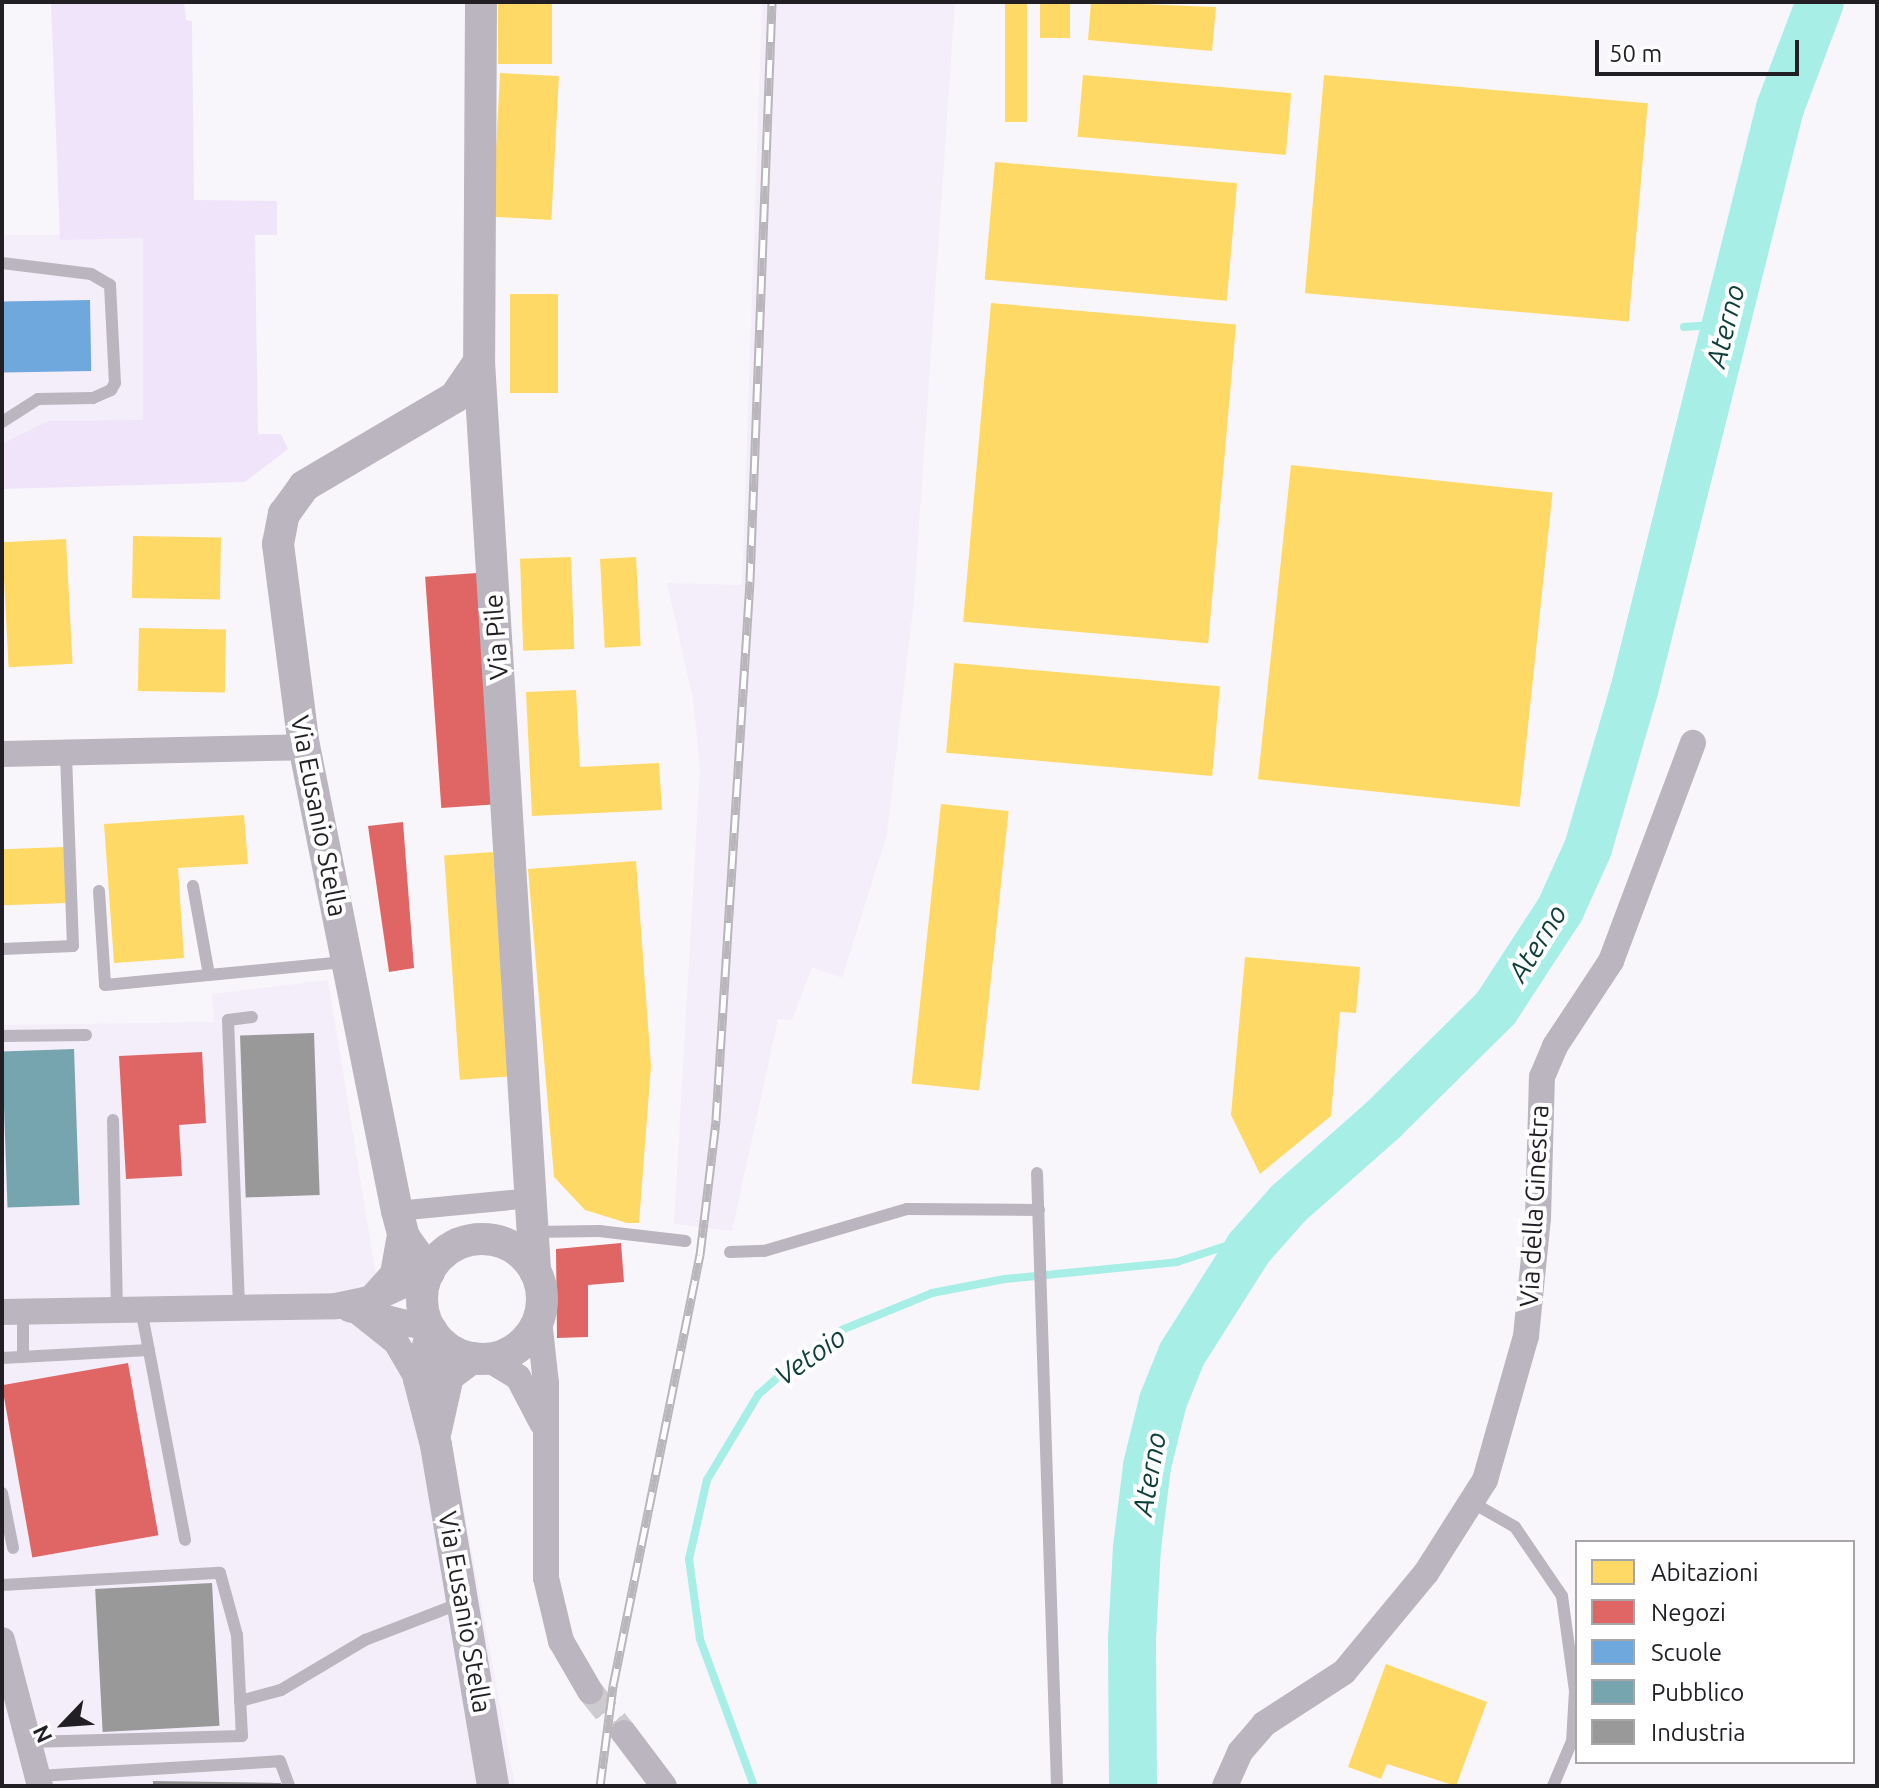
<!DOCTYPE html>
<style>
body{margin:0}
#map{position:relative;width:1879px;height:1788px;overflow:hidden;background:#f9f6fb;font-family:Ubuntu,sans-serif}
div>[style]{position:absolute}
.built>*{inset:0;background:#f4edfa;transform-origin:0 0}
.green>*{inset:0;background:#efe4fa}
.homes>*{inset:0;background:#ffd966;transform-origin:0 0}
.shops>*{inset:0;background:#e06666;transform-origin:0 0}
.schools>*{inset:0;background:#6fa8dc;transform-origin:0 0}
.public>*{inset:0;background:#76a5af;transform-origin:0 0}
.industry>*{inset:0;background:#999;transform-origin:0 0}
.stream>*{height:8px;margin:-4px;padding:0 4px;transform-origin:4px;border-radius:4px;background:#a7eee6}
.river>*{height:48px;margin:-24px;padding:0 24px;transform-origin:24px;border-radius:24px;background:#a7eee6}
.minor-tunnel>*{height:26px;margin-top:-13px;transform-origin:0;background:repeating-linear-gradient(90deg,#cecbd0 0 26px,transparent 0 39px)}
.service>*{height:12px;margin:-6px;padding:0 6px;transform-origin:6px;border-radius:6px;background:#bab5bf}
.pedestrian>*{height:20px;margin:-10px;padding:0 10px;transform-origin:10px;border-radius:10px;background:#bab5bf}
.minor>*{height:26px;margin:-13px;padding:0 13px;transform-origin:13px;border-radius:13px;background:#bab5bf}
.tertiary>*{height:32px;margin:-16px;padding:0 16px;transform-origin:16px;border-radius:16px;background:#bab5bf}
.tertiary>.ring{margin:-16px;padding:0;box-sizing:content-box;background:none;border:32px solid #bab5bf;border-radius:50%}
.rail>*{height:9px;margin-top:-4.5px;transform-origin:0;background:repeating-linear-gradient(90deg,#fff 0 18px,#b8b5bb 0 36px);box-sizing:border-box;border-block:2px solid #b8b5bb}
span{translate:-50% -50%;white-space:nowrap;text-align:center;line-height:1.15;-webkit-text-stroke:8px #fff;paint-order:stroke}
.street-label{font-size:26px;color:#211f23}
.water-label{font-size:28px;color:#0d3e39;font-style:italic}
.frame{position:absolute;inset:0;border:4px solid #211f23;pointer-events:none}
.legend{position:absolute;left:1575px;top:1540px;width:280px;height:224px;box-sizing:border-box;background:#fff;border:2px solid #a6a5a7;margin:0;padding:10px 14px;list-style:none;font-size:24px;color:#211f23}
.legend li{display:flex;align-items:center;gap:16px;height:40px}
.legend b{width:40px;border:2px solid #a6a5a7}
.north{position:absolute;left:24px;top:1684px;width:80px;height:80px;-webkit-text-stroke:6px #fff;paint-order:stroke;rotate:245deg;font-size:22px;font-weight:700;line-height:32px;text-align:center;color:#211f23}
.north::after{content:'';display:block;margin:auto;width:28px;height:36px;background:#211f23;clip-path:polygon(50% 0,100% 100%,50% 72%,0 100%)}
.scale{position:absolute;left:1595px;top:40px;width:204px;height:36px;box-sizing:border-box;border:4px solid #211f23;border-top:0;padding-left:10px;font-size:24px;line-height:28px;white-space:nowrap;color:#211f23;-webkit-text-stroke:6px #fff;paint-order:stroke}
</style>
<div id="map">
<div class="built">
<div style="clip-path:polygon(762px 2px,955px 2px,914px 599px,887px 834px,842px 978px,812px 967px,792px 1020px,778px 1019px,732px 1231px,674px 1224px,700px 768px,693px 700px,667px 583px,742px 585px)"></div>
<div style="left:244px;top:235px;width:247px;height:242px;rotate:90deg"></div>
<div style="clip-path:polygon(328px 980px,375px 1269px,414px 1417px,447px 1418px,515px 1786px,2px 1786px,2px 1025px,214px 1022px,212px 994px)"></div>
</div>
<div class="green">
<div style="clip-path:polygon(51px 2px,184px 2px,186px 20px,192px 21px,194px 200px,277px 201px,277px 235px,255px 235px,258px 434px,281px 434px,288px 449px,245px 482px,2px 489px,2px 444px,49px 421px,143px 420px,143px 238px,60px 240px)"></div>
</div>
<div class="homes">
<div style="left:498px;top:2px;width:54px;height:62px"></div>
<div style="left:1005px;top:2px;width:22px;height:120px"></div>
<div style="left:1040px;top:2px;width:30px;height:36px"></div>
<div style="clip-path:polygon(1091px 2px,1216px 7px,1212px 51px,1088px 40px)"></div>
<div style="left:500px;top:73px;width:59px;height:144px;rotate:3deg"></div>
<div style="left:1083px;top:75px;width:209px;height:62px;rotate:5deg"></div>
<div style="left:1324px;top:75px;width:325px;height:219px;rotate:5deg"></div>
<div style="left:995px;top:162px;width:243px;height:118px;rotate:5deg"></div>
<div style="left:510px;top:294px;width:48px;height:99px"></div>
<div style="left:991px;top:303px;width:246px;height:320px;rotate:5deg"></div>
<div style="left:1291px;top:465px;width:263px;height:316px;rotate:6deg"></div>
<div style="left:133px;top:536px;width:88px;height:62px;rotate:1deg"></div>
<div style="left:66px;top:539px;width:125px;height:64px;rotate:87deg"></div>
<div style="left:571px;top:557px;width:92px;height:51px;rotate:88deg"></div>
<div style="left:636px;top:557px;width:89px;height:36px;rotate:87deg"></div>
<div style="left:139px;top:628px;width:87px;height:63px;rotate:1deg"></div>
<div style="left:954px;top:663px;width:267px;height:90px;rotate:5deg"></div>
<div style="clip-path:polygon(576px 690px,580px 767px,659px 763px,662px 810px,532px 816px,526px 692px)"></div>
<div style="left:941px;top:804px;width:68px;height:281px;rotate:6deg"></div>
<div style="clip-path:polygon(244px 815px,248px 864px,178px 868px,184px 958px,114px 963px,104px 824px)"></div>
<div style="left:64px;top:847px;width:56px;height:62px;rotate:88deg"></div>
<div style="left:493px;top:852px;width:225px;height:49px;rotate:86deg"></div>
<div style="clip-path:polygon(636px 861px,651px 1066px,639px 1223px,627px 1223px,585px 1210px,554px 1177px,528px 869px)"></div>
<div style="clip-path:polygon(1245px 957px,1360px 967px,1356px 1013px,1340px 1012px,1331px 1116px,1260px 1174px,1231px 1115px)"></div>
<div style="clip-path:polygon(1386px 1664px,1487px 1702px,1456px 1786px,1387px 1764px,1381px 1779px,1348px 1767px)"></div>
</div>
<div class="shops">
<div style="left:477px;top:573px;width:232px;height:52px;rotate:86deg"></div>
<div style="clip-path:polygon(403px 822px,414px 968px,389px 972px,368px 826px)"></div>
<div style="clip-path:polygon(202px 1052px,206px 1123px,179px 1125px,182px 1176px,126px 1179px,119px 1056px)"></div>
<div style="clip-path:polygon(621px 1243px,624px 1282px,588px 1285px,588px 1337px,557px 1338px,556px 1249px)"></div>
<div style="left:128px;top:1363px;width:175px;height:128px;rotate:80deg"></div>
</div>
<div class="schools">
<div style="left:90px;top:300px;width:71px;height:88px;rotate:89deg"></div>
</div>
<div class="public">
<div style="left:74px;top:1049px;width:156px;height:72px;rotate:88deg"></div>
</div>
<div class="industry">
<div style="left:314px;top:1033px;width:162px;height:74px;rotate:88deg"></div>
<div style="left:212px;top:1583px;width:143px;height:117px;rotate:87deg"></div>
<div style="clip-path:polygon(153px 1781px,281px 1783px,281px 1786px,153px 1786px)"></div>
</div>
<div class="stream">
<div style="left:1684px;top:327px;width:28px;rotate:-4deg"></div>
<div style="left:1712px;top:325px;width:22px;rotate:-30deg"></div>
<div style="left:754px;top:1786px;width:157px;rotate:-110.2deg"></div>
<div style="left:700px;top:1639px;width:81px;rotate:-97.8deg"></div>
<div style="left:689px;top:1559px;width:81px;rotate:-77.2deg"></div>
<div style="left:707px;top:1480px;width:99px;rotate:-59deg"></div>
<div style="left:758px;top:1395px;width:60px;rotate:-41.6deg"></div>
<div style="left:803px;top:1355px;width:49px;rotate:-32.4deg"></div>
<div style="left:844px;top:1329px;width:95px;rotate:-22.2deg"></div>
<div style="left:932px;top:1293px;width:74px;rotate:-10.9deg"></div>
<div style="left:1005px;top:1279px;width:173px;rotate:-5.6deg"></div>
<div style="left:1177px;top:1262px;width:64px;rotate:-18.2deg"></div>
<div style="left:1238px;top:1242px;width:34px;rotate:-28deg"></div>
</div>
<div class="river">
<div style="left:1133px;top:1786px;width:147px;rotate:-90.4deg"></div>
<div style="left:1132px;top:1639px;width:91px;rotate:-86.9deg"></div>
<div style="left:1137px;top:1548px;width:83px;rotate:-83deg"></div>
<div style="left:1147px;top:1466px;width:67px;rotate:-76.2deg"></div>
<div style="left:1163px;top:1401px;width:51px;rotate:-68deg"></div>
<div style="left:1182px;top:1354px;width:125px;rotate:-57.7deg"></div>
<div style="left:1249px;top:1248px;width:60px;rotate:-48.4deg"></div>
<div style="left:1289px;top:1203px;width:125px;rotate:-41.4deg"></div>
<div style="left:1383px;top:1120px;width:159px;rotate:-44.7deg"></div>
<div style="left:1496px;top:1008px;width:117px;rotate:-56.9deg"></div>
<div style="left:1560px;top:910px;width:68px;rotate:-65.7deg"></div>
<div style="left:1588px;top:848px;width:164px;rotate:-73.7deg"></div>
<div style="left:1634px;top:691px;width:601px;rotate:-75.94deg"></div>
<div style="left:1780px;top:108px;width:113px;rotate:-69.3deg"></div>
</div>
<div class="minor-tunnel">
<div style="left:590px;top:1691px;width:54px;rotate:51deg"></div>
</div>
<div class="service">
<div style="left:2px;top:263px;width:90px;rotate:7deg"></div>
<div style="left:91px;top:274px;width:22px;rotate:30deg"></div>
<div style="left:110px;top:285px;width:98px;rotate:87.1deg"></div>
<div style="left:115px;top:383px;width:8px;rotate:120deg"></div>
<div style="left:111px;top:390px;width:20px;rotate:156deg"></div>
<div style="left:93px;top:398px;width:55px;rotate:179deg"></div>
<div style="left:38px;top:399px;width:43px;rotate:147.4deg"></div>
<div style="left:193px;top:886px;width:90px;rotate:79.8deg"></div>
<div style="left:99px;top:891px;width:94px;rotate:86.3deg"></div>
<div style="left:105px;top:985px;width:240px;rotate:-5.5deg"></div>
<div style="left:2px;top:949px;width:71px;rotate:-2.4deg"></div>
<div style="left:73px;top:946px;width:194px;rotate:-92.1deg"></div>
<div style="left:2px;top:1036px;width:84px;rotate:-0.7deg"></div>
<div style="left:113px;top:1120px;width:190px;rotate:88.8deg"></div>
<div style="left:1037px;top:1173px;width:613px;rotate:88.13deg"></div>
<div style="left:533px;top:1232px;width:66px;rotate:-0.9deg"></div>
<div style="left:599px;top:1231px;width:87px;rotate:6.6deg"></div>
<div style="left:730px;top:1252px;width:34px;rotate:-2deg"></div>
<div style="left:764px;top:1251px;width:149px;rotate:-16.4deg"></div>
<div style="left:907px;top:1209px;width:132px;rotate:0.4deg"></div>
<div style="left:239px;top:1306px;width:286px;rotate:-92.2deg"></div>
<div style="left:228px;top:1020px;width:24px;rotate:-7deg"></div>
<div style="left:141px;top:1309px;width:235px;rotate:79.2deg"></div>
<div style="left:23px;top:1357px;width:45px;rotate:-90deg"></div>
<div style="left:2px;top:1358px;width:147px;rotate:-3.1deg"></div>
<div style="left:2px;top:1493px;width:56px;rotate:78.7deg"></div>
<div style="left:1473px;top:1503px;width:48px;rotate:29.7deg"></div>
<div style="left:1515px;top:1527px;width:83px;rotate:55.7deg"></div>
<div style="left:1562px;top:1596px;width:96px;rotate:82.2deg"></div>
<div style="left:1575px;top:1691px;width:50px;rotate:93.4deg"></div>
<div style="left:1572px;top:1741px;width:49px;rotate:112.9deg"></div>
<div style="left:2px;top:1585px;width:218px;rotate:-3.2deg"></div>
<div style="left:220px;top:1573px;width:64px;rotate:74.7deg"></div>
<div style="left:237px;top:1635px;width:101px;rotate:87.2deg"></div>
<div style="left:242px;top:1736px;width:213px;rotate:178.4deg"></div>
<div style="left:240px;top:1701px;width:42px;rotate:-15deg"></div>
<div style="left:281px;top:1690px;width:98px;rotate:-30.8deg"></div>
<div style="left:365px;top:1640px;width:103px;rotate:-21.1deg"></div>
<div style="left:38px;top:1776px;width:242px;rotate:-3.5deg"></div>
<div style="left:280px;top:1761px;width:27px;rotate:70deg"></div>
</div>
<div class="pedestrian">
<div style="left:397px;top:1211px;width:136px;rotate:-5.5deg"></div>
</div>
<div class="minor">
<div style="left:2px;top:754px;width:302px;rotate:-1.3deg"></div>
<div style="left:373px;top:1296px;width:30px;rotate:-48deg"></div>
<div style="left:393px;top:1274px;width:46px;rotate:-79.9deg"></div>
<div style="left:349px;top:1309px;width:84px;rotate:13.7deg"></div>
<div style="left:2px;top:1312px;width:334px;rotate:-1deg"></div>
<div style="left:336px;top:1306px;width:43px;rotate:-12.1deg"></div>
<div style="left:378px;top:1297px;width:55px;rotate:-24.7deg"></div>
<div style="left:361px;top:1314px;width:45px;rotate:38.7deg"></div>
<div style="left:396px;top:1342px;width:48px;rotate:59.7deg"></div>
<div style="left:539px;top:1320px;width:63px;rotate:83.7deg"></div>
<div style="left:546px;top:1383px;width:195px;rotate:90deg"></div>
<div style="left:546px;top:1578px;width:65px;rotate:76.6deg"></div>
<div style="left:561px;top:1641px;width:58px;rotate:59.9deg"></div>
<div style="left:488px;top:1359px;width:35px;rotate:31deg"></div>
<div style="left:518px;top:1377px;width:52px;rotate:62.4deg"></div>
<div style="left:2px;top:1640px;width:151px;rotate:75.4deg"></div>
<div style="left:624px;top:1733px;width:66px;rotate:53deg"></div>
<div style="left:1225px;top:1786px;width:37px;rotate:-66deg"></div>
<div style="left:1240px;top:1752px;width:37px;rotate:-49deg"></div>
<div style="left:1264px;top:1724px;width:95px;rotate:-33deg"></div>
<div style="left:1344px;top:1672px;width:129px;rotate:-50.4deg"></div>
<div style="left:1426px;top:1573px;width:110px;rotate:-57.6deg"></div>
<div style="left:1485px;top:1480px;width:150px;rotate:-74.1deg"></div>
<div style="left:1526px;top:1336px;width:119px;rotate:-84.2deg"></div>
<div style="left:1538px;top:1218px;width:141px;rotate:-88.4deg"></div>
<div style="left:1542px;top:1077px;width:34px;rotate:-67deg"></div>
<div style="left:1555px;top:1046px;width:102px;rotate:-56.6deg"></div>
<div style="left:1611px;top:961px;width:233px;rotate:-69.4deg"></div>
</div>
<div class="tertiary">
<div style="left:481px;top:2px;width:360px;rotate:90.3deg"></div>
<div style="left:479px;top:362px;width:911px;rotate:86.47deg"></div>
<div class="ring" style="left:422px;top:1239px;width:88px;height:88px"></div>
<div style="left:429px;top:1272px;width:43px;rotate:-125.5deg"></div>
<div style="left:404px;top:1237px;width:27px;rotate:-105deg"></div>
<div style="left:397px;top:1211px;width:473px;rotate:-101.3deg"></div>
<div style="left:304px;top:747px;width:205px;rotate:-97.3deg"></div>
<div style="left:278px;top:544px;width:31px;rotate:-79deg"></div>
<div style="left:284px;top:514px;width:34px;rotate:-54deg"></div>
<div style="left:304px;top:486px;width:175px;rotate:-30.5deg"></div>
<div style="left:455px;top:397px;width:42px;rotate:-55.6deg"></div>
<div style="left:432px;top:1331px;width:50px;rotate:105.2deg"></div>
<div style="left:419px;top:1379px;width:68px;rotate:75.6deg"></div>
<div style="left:436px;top:1445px;width:346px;rotate:80.5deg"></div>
<div style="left:436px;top:1430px;width:55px;rotate:-77.5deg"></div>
<div style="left:448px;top:1376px;width:30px;rotate:-37deg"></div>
</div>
<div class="rail">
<div style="left:600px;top:1786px;width:101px;rotate:-82.6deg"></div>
<div style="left:613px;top:1686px;width:440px;rotate:-78.6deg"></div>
<div style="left:700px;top:1255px;width:136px;rotate:-83.2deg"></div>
<div style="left:716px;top:1120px;width:540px;rotate:-86.39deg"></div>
<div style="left:750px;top:581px;width:579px;rotate:-87.82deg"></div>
</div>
<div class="street-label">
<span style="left:496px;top:637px;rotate:-94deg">Via Pile</span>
<span style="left:319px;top:816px;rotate:79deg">Via Eusanio Stella</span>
<span style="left:1534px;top:1206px;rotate:-87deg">Via della Ginestra</span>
<span style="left:465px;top:1612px;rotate:80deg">Via Eusanio Stella</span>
</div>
<div class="water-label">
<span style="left:1725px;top:326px;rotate:-76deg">Aterno</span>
<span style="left:1537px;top:943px;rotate:-58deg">Aterno</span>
<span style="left:810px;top:1356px;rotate:-35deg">Vetoio</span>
<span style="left:1149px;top:1474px;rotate:-80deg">Aterno</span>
</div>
<div class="frame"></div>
<ul class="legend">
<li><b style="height:22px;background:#ffd966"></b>Abitazioni</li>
<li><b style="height:22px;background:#e06666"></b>Negozi</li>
<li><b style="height:22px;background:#6fa8dc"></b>Scuole</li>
<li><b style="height:22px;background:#76a5af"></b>Pubblico</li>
<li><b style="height:22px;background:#999"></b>Industria</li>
</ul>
<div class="north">N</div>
<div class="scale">50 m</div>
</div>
